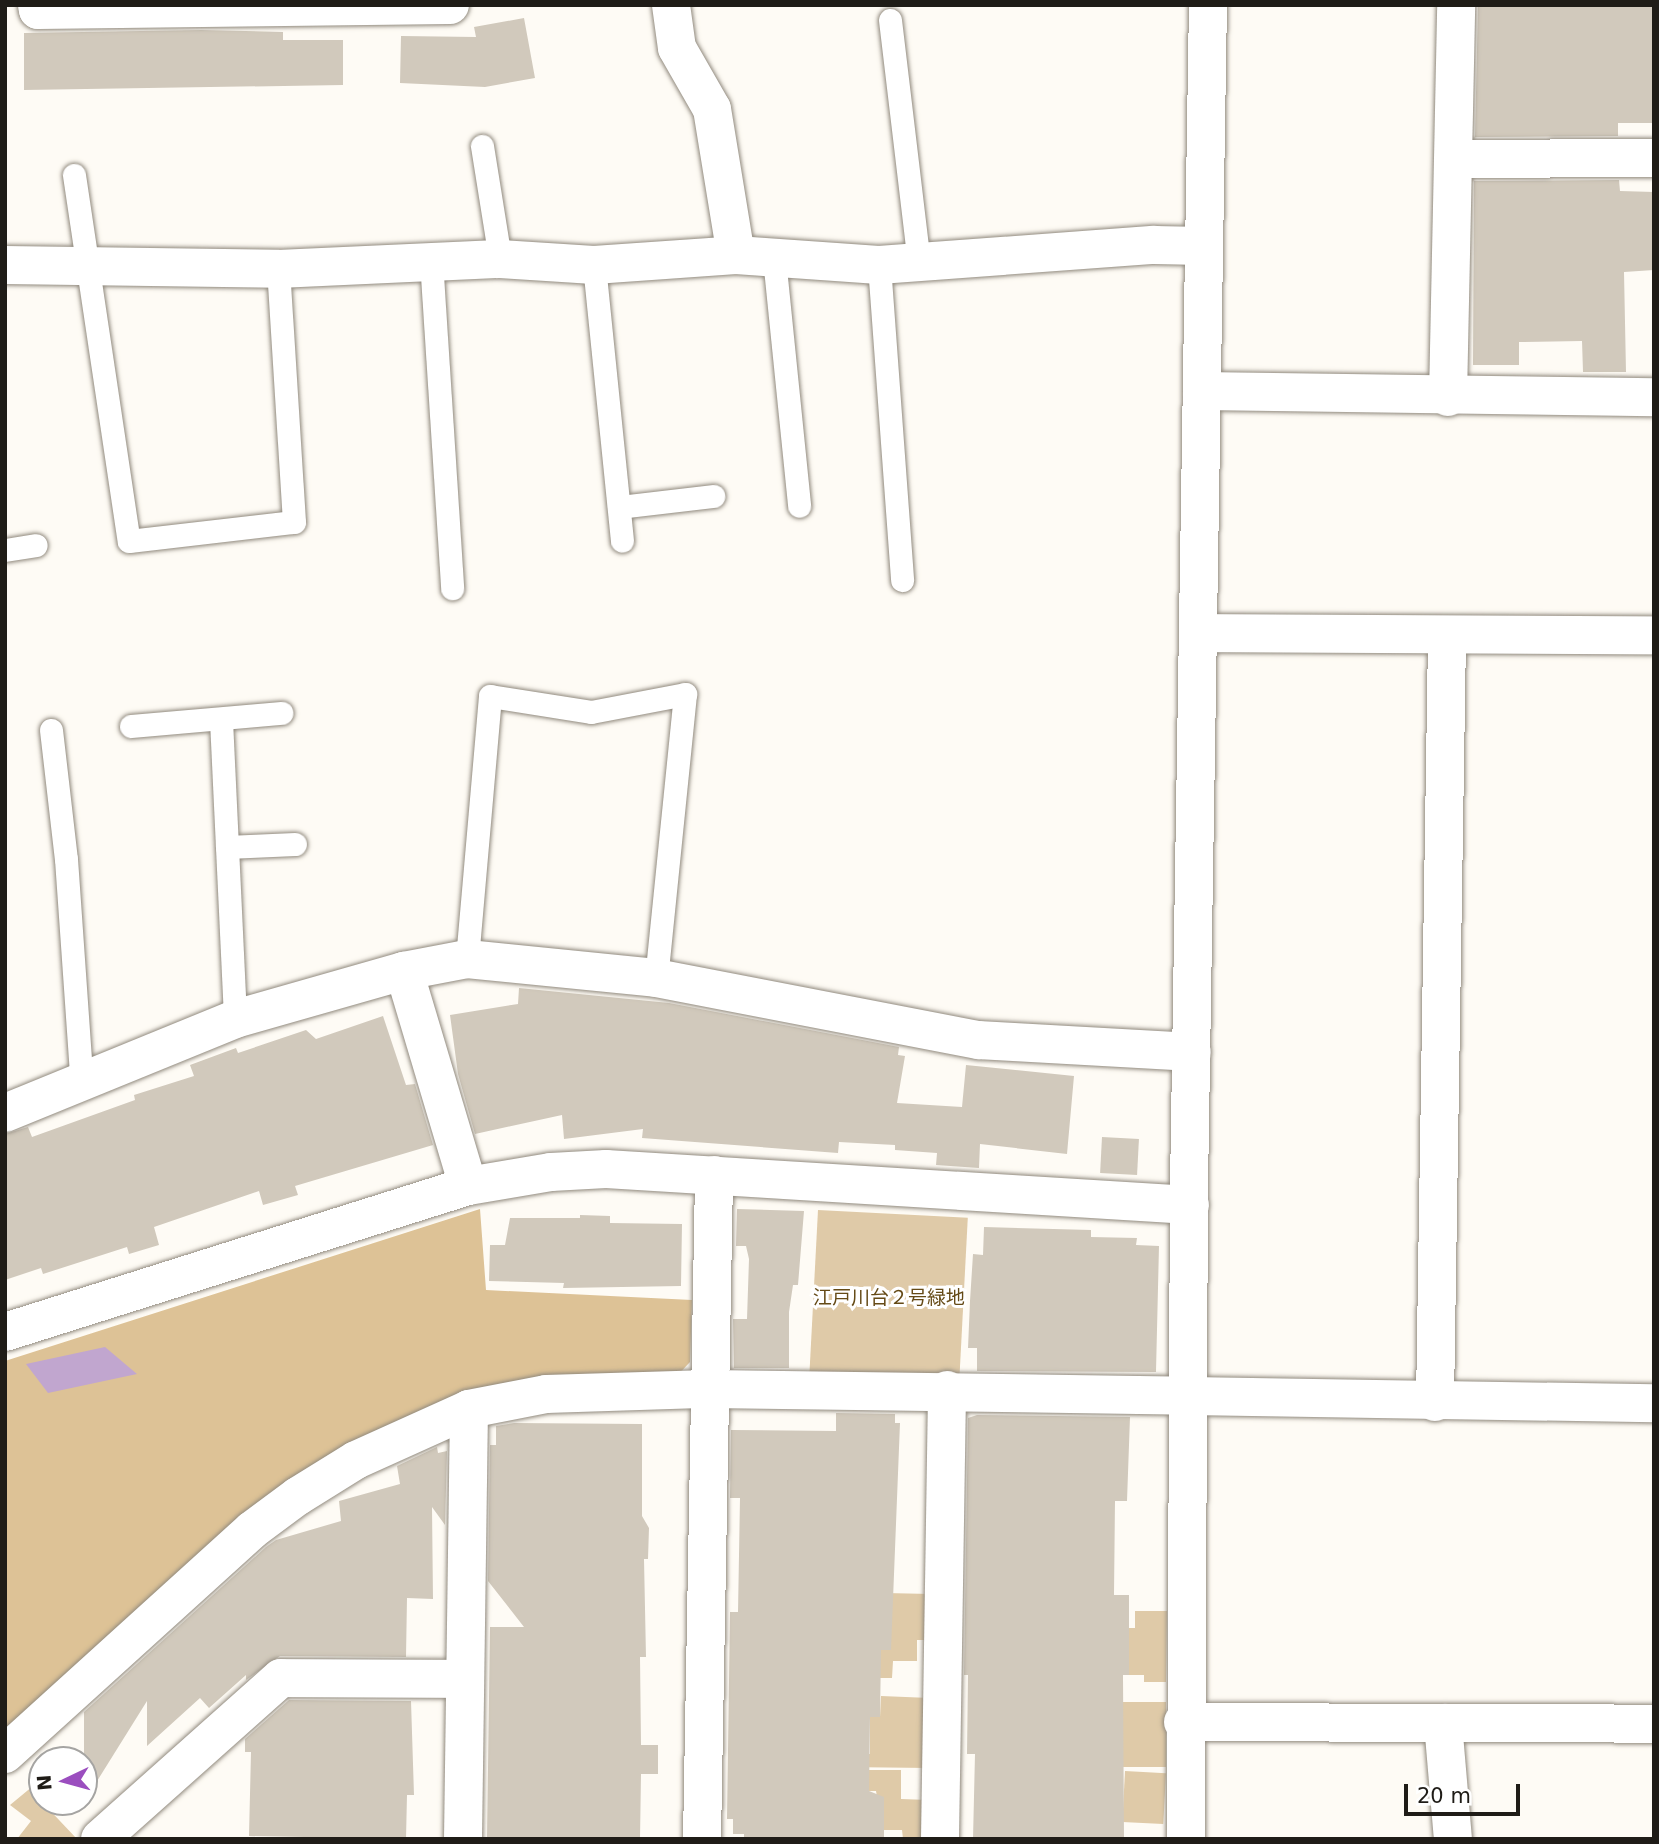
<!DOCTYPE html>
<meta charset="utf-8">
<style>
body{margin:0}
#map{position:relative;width:1659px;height:1844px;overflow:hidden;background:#fefbf5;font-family:"DejaVu Sans","Noto Sans JP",sans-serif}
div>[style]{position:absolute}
.green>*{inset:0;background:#dfcaa8;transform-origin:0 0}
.forest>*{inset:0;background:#ddc296}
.water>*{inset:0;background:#c1a6cf}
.building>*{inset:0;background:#d1c9bc;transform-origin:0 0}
.roads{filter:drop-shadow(0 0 2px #918a7e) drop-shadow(0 0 2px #918a7e)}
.service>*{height:23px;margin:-11.5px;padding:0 11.5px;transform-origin:11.5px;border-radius:11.5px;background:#fff}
.minor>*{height:38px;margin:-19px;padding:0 19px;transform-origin:19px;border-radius:19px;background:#fff}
.tertiary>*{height:38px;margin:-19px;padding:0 19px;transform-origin:19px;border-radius:19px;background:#fff}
span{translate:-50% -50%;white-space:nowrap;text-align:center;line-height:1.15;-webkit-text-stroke:6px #fff;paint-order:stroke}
.park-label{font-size:19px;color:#654a16}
.frame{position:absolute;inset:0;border:7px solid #1f1c17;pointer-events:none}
.north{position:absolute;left:28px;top:1746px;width:70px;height:70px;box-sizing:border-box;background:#fff;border:2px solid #a5a4a2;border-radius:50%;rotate:265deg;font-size:19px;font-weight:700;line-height:28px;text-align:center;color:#1f1c17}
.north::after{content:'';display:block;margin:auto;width:24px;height:32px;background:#9b4ebf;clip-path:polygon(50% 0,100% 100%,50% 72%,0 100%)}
.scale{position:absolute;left:1404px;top:1784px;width:116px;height:32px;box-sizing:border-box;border:4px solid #1f1c17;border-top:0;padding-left:9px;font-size:21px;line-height:24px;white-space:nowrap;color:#1f1c17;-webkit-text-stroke:5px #fff;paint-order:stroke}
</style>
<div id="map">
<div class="green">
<div style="left:818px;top:1210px;width:150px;height:166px;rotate:3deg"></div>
<div style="clip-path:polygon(885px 1593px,931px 1594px,931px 1640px,917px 1640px,917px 1661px,893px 1661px,892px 1678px,875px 1678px)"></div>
<div style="clip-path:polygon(1135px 1611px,1167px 1611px,1166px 1682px,1144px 1682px,1144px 1675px,1129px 1675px,1129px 1628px,1135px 1628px)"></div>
<div style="clip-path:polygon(881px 1696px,930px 1698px,929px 1768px,843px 1767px,844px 1753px,870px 1754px,870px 1717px,880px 1717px)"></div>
<div style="left:1166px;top:1702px;width:65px;height:43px;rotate:90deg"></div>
<div style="clip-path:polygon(861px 1770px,901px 1770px,901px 1799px,929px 1800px,928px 1839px,903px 1839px,902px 1830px,884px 1830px,884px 1797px,877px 1797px,876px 1791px,862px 1791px)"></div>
<div style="left:1125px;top:1771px;width:41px;height:51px;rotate:3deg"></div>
<div style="clip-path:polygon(33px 1786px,42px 1802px,77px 1839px,17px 1839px,31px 1821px,10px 1805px)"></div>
</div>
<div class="forest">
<div style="clip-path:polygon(480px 1209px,486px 1290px,692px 1300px,690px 1362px,674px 1379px,417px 1418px,5px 1738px,5px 1361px)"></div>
</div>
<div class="water">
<div style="clip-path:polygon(105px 1347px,137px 1374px,48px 1393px,26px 1364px)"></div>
</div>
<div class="building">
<div style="clip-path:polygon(1478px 5px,1654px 5px,1654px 123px,1618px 123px,1618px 136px,1475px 137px)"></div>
<div style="clip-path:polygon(524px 18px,535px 78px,485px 87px,400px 83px,401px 36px,476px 37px,474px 27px)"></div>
<div style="clip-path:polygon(201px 30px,283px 32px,283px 40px,343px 40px,343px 85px,24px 90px,24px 33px)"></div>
<div style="clip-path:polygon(1619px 180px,1620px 191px,1654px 192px,1654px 270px,1624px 272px,1626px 372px,1583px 372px,1582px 341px,1519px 342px,1519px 365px,1473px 365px,1474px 181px)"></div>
<div style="clip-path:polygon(519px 988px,669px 1003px,899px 1047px,898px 1055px,905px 1056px,897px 1103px,962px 1107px,966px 1065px,1074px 1076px,1067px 1154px,980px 1144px,979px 1168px,936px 1165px,937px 1153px,895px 1150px,895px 1145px,839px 1142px,838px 1153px,642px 1138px,643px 1129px,564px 1139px,562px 1115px,475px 1134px,458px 1074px,450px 1015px,518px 1004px)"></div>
<div style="clip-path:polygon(383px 1016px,406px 1085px,415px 1084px,433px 1145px,295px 1186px,298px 1195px,263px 1205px,259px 1191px,154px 1227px,159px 1245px,129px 1254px,127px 1247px,43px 1274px,41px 1268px,5px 1280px,5px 1134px,28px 1127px,32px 1137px,135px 1100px,134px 1095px,194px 1076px,190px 1065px,236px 1048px,238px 1053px,306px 1030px,316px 1039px)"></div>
<div style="left:1102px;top:1137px;width:37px;height:36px;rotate:3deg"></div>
<div style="clip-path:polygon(737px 1209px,804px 1211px,798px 1285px,793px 1285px,789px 1312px,789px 1368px,734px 1368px,733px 1319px,747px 1319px,749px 1259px,746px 1246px,736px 1246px)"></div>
<div style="clip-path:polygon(580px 1215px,610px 1216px,610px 1223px,682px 1224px,681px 1286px,563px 1288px,564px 1283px,489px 1281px,490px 1245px,505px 1245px,510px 1218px,580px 1218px)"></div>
<div style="clip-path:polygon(984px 1227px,1091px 1230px,1091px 1237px,1137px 1238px,1136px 1245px,1159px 1246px,1156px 1372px,977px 1371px,977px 1348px,968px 1348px,970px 1301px,973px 1254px,983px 1255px)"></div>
<div style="clip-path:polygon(836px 1413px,895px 1414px,895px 1423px,900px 1423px,891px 1650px,881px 1650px,880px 1717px,870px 1717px,869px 1791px,884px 1797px,884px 1839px,744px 1839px,744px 1834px,733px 1834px,733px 1819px,727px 1819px,730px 1612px,738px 1612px,740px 1498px,730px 1498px,731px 1430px,836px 1431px)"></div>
<div style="clip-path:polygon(977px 1415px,1130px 1417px,1127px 1501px,1115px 1501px,1114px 1595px,1129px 1595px,1129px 1675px,1123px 1675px,1124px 1839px,973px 1839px,975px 1754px,967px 1754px,968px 1675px,964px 1675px,968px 1418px)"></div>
<div style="clip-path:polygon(514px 1423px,642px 1424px,642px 1516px,649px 1528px,648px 1559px,644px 1559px,646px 1657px,640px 1657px,641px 1745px,658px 1745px,658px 1774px,641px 1774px,640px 1839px,487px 1839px,490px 1627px,524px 1627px,488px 1581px,490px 1445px,496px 1445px,496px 1426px)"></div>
<div style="clip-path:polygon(437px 1447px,438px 1453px,447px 1451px,445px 1525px,432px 1507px,433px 1599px,407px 1598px,406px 1657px,280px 1656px,246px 1680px,246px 1675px,209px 1708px,200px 1698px,147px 1746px,147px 1701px,84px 1802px,84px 1712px,266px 1547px,276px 1540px,341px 1521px,339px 1501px,400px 1484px,397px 1466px)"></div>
<div style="clip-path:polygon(289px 1700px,411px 1701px,414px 1795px,407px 1795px,406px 1839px,249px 1836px,251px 1752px,245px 1752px,245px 1739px)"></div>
</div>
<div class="roads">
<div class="service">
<div style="left:890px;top:20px;width:245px;rotate:83.2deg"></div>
<div style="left:482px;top:146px;width:114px;rotate:80.9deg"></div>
<div style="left:74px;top:175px;width:370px;rotate:81.5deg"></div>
<div style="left:129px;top:541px;width:166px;rotate:-6.6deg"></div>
<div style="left:294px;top:522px;width:254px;rotate:-93.6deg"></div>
<div style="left:774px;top:258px;width:249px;rotate:84.2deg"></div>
<div style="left:431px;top:260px;width:329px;rotate:86.3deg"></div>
<div style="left:594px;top:265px;width:277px;rotate:84.2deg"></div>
<div style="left:879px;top:265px;width:316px;rotate:85.8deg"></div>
<div style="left:619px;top:507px;width:95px;rotate:-6.7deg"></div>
<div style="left:5px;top:550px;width:31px;rotate:-9deg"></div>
<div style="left:221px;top:720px;width:299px;rotate:87.3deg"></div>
<div style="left:131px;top:726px;width:151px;rotate:-5deg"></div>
<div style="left:51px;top:730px;width:130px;rotate:83.4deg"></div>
<div style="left:66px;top:859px;width:227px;rotate:86deg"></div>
<div style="left:227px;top:847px;width:68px;rotate:-2.5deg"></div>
<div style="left:467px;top:959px;width:264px;rotate:-85deg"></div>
<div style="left:490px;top:696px;width:102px;rotate:9deg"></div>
<div style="left:591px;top:712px;width:96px;rotate:-10.8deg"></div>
<div style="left:685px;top:694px;width:285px;rotate:95.8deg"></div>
</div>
<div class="minor">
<div style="left:37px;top:5px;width:5px;rotate:79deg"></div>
<div style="left:38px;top:10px;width:412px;rotate:-0.7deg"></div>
<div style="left:671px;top:5px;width:43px;rotate:82.1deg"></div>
<div style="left:677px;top:48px;width:70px;rotate:60.2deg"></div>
<div style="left:712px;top:109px;width:148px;rotate:80.7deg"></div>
<div style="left:1456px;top:159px;width:198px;rotate:-0.3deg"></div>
<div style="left:5px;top:265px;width:273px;rotate:0.8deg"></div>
<div style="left:278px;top:269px;width:222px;rotate:-2.6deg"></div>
<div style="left:500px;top:259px;width:94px;rotate:3.7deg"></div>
<div style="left:594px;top:265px;width:142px;rotate:-4deg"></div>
<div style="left:736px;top:255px;width:143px;rotate:4deg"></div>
<div style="left:879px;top:265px;width:276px;rotate:-4.2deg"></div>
<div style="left:1154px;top:245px;width:50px;rotate:1.1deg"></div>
<div style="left:1202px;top:391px;width:452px;rotate:0.8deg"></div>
<div style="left:1448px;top:397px;width:392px;rotate:-88.8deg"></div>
<div style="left:1200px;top:633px;width:454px;rotate:0.3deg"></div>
<div style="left:404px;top:971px;width:224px;rotate:73.4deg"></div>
<div style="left:5px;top:1113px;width:248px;rotate:-22.2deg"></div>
<div style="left:235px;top:1019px;width:176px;rotate:-15.9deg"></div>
<div style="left:404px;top:971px;width:64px;rotate:-10.8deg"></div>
<div style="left:467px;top:959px;width:190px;rotate:5.7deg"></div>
<div style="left:656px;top:978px;width:329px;rotate:10.9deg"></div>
<div style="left:979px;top:1040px;width:213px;rotate:3.2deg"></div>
<div style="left:1435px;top:1402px;width:766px;rotate:-89.1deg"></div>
<div style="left:1183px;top:1722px;width:471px;rotate:0.2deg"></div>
<div style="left:1443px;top:1723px;width:116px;rotate:85.1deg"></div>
<div style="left:5px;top:1754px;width:333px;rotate:-42.2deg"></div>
<div style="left:252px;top:1530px;width:57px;rotate:-36.5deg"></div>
<div style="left:298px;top:1496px;width:68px;rotate:-31.8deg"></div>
<div style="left:356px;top:1460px;width:124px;rotate:-24.3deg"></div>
<div style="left:469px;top:1409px;width:78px;rotate:-11deg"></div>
<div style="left:546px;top:1394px;width:163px;rotate:-1.8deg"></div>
<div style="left:709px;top:1389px;width:480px;rotate:0.8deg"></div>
<div style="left:100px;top:1839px;width:242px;rotate:-41.7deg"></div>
<div style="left:281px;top:1678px;width:183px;rotate:0.3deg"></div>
<div style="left:463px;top:1839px;width:430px;rotate:-89.2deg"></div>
<div style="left:702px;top:1839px;width:664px;rotate:-88.96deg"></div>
<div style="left:940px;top:1839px;width:449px;rotate:-89.1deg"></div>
</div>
<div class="tertiary">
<div style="left:5px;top:1332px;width:485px;rotate:-17.5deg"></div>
<div style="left:468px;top:1186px;width:84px;rotate:-9.6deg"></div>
<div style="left:551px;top:1172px;width:55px;rotate:-3.1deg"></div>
<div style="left:606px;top:1169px;width:585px;rotate:3.53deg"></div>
<div style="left:1189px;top:1396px;width:465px;rotate:0.9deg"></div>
<div style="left:1186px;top:1839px;width:653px;rotate:-89.74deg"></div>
<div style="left:1189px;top:1186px;width:1181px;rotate:-89.08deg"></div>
</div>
</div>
<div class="park-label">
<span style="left:889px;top:1298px">江戸川台２号緑地</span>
</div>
<div class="frame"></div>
<div class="north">N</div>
<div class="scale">20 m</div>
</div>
